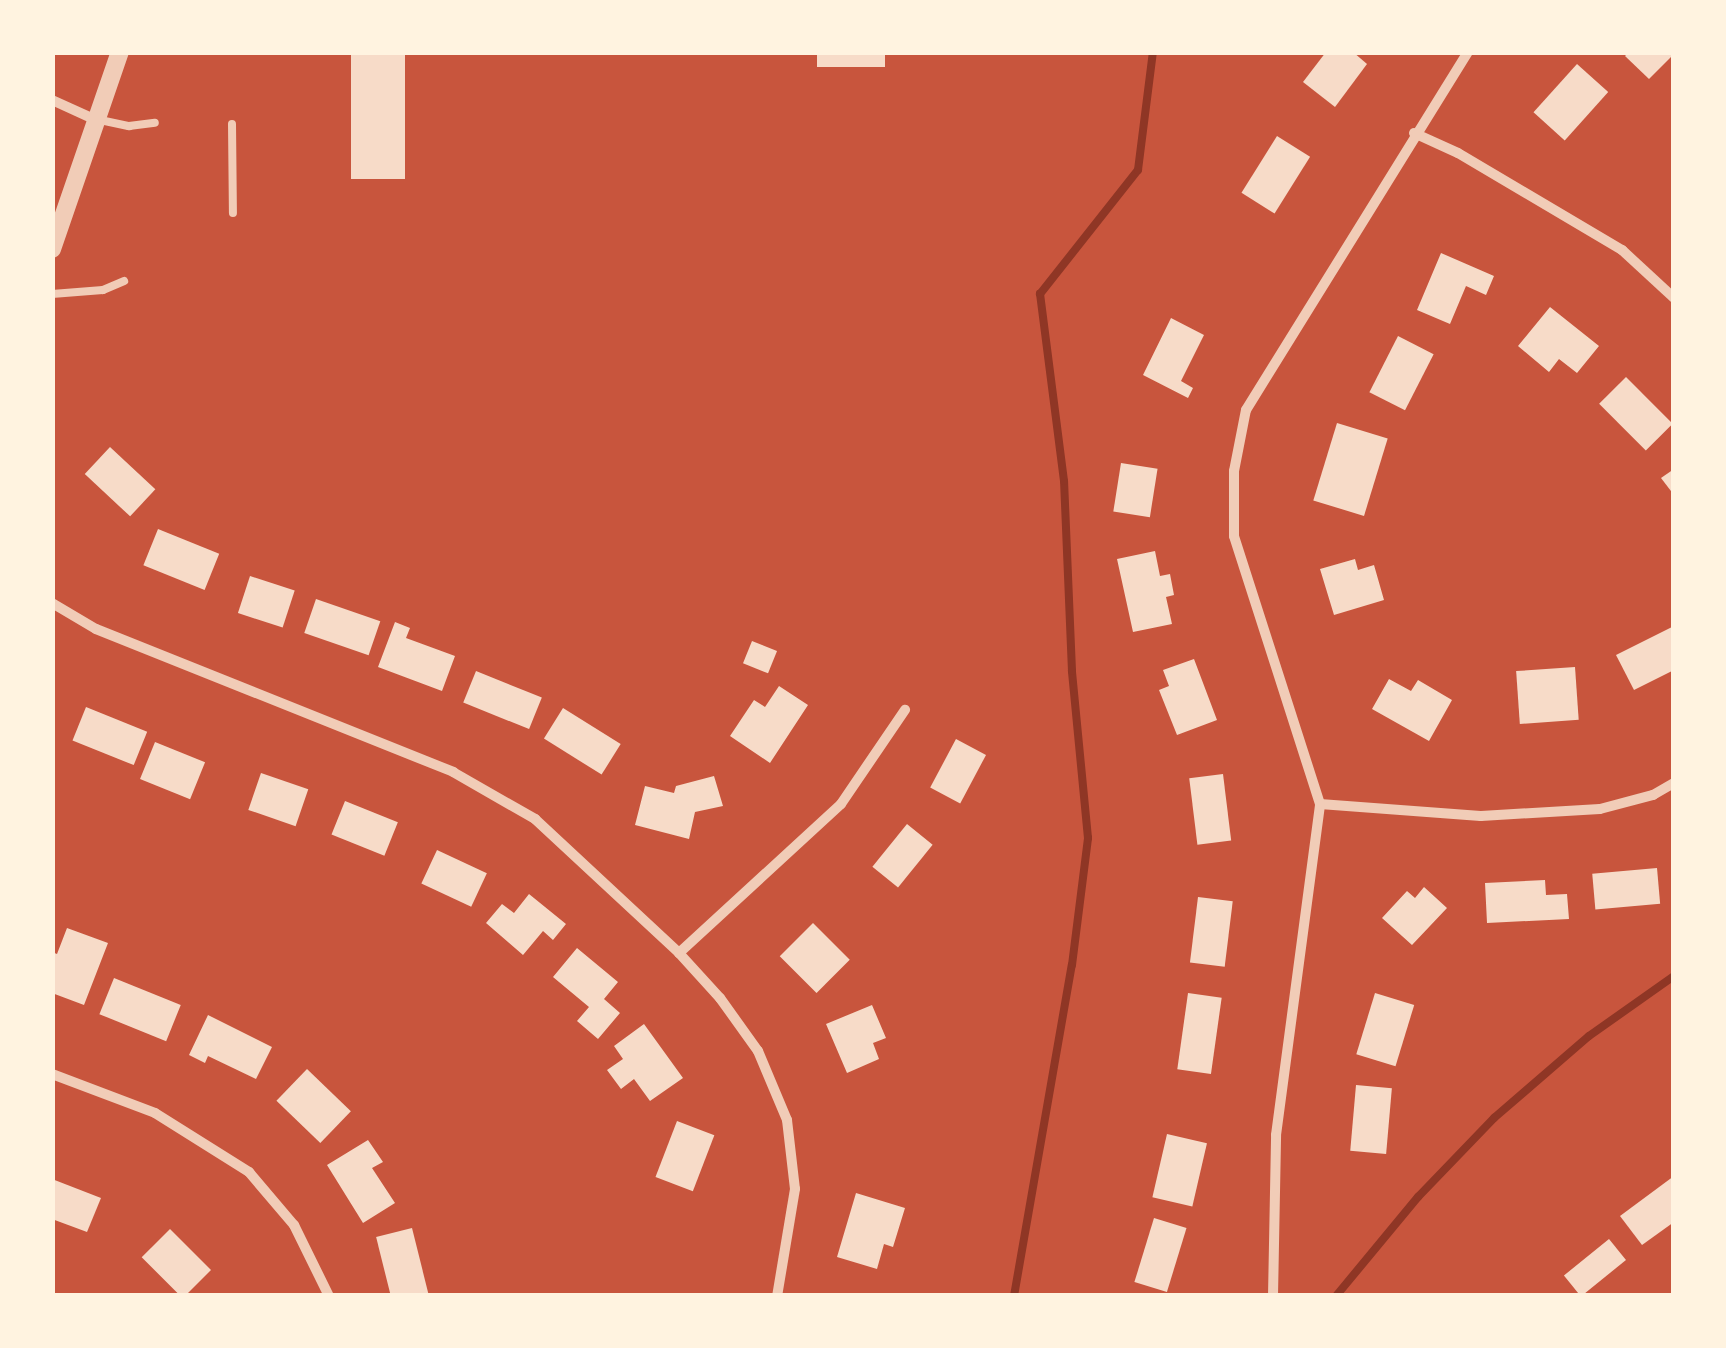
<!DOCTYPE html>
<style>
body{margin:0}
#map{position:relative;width:1726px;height:1348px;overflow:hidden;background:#c8553d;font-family:"Space Grotesk",sans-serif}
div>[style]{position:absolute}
.stream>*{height:8px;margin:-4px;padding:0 4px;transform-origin:4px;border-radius:4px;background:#8f3625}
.building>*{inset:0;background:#f7dbc8;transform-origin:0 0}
.service>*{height:8px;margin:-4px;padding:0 4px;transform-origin:4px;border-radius:4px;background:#f1ccb7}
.minor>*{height:10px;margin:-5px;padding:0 5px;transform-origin:5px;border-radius:5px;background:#f1ccb7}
.tertiary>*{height:18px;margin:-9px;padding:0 9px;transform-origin:9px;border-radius:9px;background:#f1ccb7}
span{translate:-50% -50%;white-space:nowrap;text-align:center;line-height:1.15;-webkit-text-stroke:8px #fff3e0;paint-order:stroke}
.frame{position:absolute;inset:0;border:55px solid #fff3e0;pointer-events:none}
</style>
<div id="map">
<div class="stream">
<div style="left:1014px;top:1296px;width:336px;rotate:-80.1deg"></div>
<div style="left:1072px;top:965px;width:128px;rotate:-82.8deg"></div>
<div style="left:1088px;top:838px;width:168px;rotate:-95.5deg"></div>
<div style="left:1072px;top:671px;width:190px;rotate:-92.4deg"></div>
<div style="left:1064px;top:481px;width:189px;rotate:-97.3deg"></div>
<div style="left:1040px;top:294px;width:158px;rotate:-51.7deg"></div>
<div style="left:1138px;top:170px;width:119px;rotate:-82.8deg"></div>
<div style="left:1336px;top:1296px;width:129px;rotate:-50.4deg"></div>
<div style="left:1418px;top:1197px;width:110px;rotate:-46.1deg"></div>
<div style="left:1494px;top:1118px;width:125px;rotate:-40.8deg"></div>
<div style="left:1589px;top:1036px;width:104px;rotate:-35.2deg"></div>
</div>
<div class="building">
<div style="left:351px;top:52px;width:54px;height:127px"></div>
<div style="left:817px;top:52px;width:68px;height:15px"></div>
<div style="clip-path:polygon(1326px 52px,1353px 52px,1367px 64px,1335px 107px,1303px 82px)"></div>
<div style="clip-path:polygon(1629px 52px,1674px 52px,1674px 54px,1649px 79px,1625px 56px)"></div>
<div style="left:1577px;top:64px;width:42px;height:65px;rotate:42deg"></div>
<div style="left:1277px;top:136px;width:39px;height:67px;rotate:32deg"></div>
<div style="clip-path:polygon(1441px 253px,1494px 276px,1486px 295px,1466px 286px,1450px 324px,1417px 310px)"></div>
<div style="clip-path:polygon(1550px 307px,1599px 346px,1577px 373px,1559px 359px,1549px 372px,1518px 346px)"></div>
<div style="clip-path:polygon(1171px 318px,1204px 335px,1181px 381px,1193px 388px,1188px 398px,1143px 375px)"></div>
<div style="left:1398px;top:336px;width:40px;height:63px;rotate:27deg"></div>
<div style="left:1626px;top:377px;width:66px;height:38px;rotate:45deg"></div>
<div style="left:1337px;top:423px;width:53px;height:81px;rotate:17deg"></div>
<div style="left:110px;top:447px;width:62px;height:37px;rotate:43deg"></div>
<div style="left:1121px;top:463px;width:37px;height:49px;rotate:9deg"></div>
<div style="clip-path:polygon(1674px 469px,1674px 495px,1661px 478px)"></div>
<div style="left:158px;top:529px;width:66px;height:39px;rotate:22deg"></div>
<div style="clip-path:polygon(1155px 551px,1160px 576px,1170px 574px,1174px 595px,1166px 597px,1172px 624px,1133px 632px,1117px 559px)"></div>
<div style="clip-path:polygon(1355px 559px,1358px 570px,1374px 565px,1384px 600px,1334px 615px,1320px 569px)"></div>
<div style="left:250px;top:576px;width:47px;height:39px;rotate:18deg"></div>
<div style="left:316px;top:599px;width:68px;height:36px;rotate:19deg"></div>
<div style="clip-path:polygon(395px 622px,410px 628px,406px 638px,455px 656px,442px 691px,378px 667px)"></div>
<div style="clip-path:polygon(1674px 626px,1674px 670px,1634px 690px,1616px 655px)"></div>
<div style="left:752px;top:641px;width:27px;height:24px;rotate:22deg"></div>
<div style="clip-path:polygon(1194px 659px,1217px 720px,1177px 735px,1159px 690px,1169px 686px,1163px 670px)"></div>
<div style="left:1575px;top:667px;width:53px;height:59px;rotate:86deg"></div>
<div style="left:476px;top:671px;width:71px;height:34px;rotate:22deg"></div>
<div style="clip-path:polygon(1389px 679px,1411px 691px,1418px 680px,1452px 700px,1429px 741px,1372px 709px)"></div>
<div style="clip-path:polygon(779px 686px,808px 705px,770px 763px,730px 736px,754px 700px,765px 707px)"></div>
<div style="left:86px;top:707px;width:66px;height:36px;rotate:22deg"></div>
<div style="left:563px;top:708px;width:68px;height:36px;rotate:32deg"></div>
<div style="left:956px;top:739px;width:34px;height:55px;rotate:28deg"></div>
<div style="left:155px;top:742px;width:54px;height:40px;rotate:22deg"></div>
<div style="left:261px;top:773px;width:50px;height:39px;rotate:19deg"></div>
<div style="left:1223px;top:774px;width:67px;height:34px;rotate:83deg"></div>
<div style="clip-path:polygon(714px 776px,723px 806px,695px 812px,689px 839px,635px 825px,645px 786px,674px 793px,676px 786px)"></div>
<div style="left:345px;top:801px;width:57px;height:36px;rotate:22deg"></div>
<div style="left:907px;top:824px;width:33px;height:55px;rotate:39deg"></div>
<div style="left:437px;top:850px;width:55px;height:37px;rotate:25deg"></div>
<div style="left:1657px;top:868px;width:36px;height:65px;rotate:85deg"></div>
<div style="clip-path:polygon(1545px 880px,1546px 895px,1567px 894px,1569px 919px,1487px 923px,1485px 883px)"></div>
<div style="clip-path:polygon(1424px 887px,1447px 908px,1412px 945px,1382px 918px,1407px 891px,1415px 898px)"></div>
<div style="clip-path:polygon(529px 894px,566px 924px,553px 940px,543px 931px,523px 955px,486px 923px,502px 904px,514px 913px)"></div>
<div style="left:1198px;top:897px;width:35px;height:66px;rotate:7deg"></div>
<div style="left:813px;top:923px;width:52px;height:47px;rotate:45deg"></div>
<div style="clip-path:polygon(67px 928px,108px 943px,84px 1005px,52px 993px,52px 952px,57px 954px)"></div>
<div style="clip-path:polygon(577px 948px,618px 982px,604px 999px,620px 1013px,598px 1039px,577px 1021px,589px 1007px,553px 977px)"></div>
<div style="left:114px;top:978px;width:72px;height:39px;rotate:22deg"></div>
<div style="left:1188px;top:993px;width:34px;height:77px;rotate:8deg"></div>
<div style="left:1375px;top:993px;width:41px;height:64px;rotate:17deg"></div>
<div style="clip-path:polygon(872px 1005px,886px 1038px,873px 1043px,879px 1059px,847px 1073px,826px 1024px)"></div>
<div style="clip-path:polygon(208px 1015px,272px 1047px,256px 1079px,208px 1056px,205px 1063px,189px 1055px)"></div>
<div style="clip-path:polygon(644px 1024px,683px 1078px,650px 1101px,634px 1079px,621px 1089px,607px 1070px,623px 1059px,614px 1046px)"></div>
<div style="left:307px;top:1069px;width:61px;height:44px;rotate:44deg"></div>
<div style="left:1356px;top:1085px;width:36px;height:66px;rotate:5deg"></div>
<div style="left:677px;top:1121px;width:40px;height:60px;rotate:21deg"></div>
<div style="left:1167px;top:1134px;width:41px;height:65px;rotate:13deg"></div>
<div style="clip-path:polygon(368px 1140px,383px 1162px,372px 1168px,395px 1203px,363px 1223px,327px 1165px)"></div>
<div style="clip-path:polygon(1674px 1176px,1674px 1222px,1642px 1245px,1620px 1216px)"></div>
<div style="clip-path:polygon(52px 1179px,101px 1198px,87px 1232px,52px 1219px)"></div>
<div style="clip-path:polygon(856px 1193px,905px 1208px,893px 1247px,884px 1244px,877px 1269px,837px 1257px)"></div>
<div style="left:1154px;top:1218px;width:34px;height:67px;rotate:17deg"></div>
<div style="left:412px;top:1228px;width:70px;height:37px;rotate:76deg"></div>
<div style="left:170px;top:1229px;width:58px;height:40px;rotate:45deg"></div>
<div style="left:1609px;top:1239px;width:27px;height:58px;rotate:51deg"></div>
</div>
<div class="service">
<div style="left:100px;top:120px;width:30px;rotate:12deg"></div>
<div style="left:129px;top:126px;width:26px;rotate:-7deg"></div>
<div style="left:232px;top:124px;width:89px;rotate:89.4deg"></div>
<div style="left:52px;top:294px;width:51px;rotate:-4.5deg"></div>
<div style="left:103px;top:290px;width:23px;rotate:-23deg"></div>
</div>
<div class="minor">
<div style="left:52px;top:100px;width:48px;rotate:24.4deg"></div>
<div style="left:1414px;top:133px;width:48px;rotate:24.4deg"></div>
<div style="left:1458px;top:153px;width:191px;rotate:30.6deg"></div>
<div style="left:1622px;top:250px;width:71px;rotate:42.7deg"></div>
<div style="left:52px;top:603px;width:51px;rotate:30.6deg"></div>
<div style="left:96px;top:629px;width:385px;rotate:21.8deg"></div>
<div style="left:453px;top:772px;width:95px;rotate:29.8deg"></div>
<div style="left:535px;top:819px;width:197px;rotate:42.9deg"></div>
<div style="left:679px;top:953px;width:61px;rotate:47.7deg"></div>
<div style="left:720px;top:998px;width:65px;rotate:54.4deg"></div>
<div style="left:758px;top:1051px;width:75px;rotate:67.2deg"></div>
<div style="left:787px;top:1120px;width:69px;rotate:83.4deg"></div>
<div style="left:795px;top:1189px;width:109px;rotate:99.5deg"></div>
<div style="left:1320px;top:804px;width:161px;rotate:4.3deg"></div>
<div style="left:1481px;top:816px;width:119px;rotate:-3.4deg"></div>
<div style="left:1600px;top:809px;width:55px;rotate:-14.8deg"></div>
<div style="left:1653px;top:795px;width:24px;rotate:-30deg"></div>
<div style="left:679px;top:953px;width:220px;rotate:-42.6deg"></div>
<div style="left:841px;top:804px;width:114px;rotate:-55.8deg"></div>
<div style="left:52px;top:1074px;width:110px;rotate:20.7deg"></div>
<div style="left:155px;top:1113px;width:111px;rotate:32.1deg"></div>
<div style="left:249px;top:1172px;width:70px;rotate:49.7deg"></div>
<div style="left:294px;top:1225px;width:79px;rotate:63.8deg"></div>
<div style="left:1273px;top:1296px;width:161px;rotate:-88.9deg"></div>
<div style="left:1276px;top:1135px;width:334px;rotate:-82.4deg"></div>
<div style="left:1320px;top:804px;width:281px;rotate:-107.8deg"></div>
<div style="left:1234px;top:536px;width:65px;rotate:-90deg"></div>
<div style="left:1234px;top:471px;width:62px;rotate:-78.9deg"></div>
<div style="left:1246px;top:410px;width:421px;rotate:-58.2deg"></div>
</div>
<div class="tertiary">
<div style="left:52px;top:249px;width:208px;rotate:-71deg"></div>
</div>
<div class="frame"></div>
</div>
